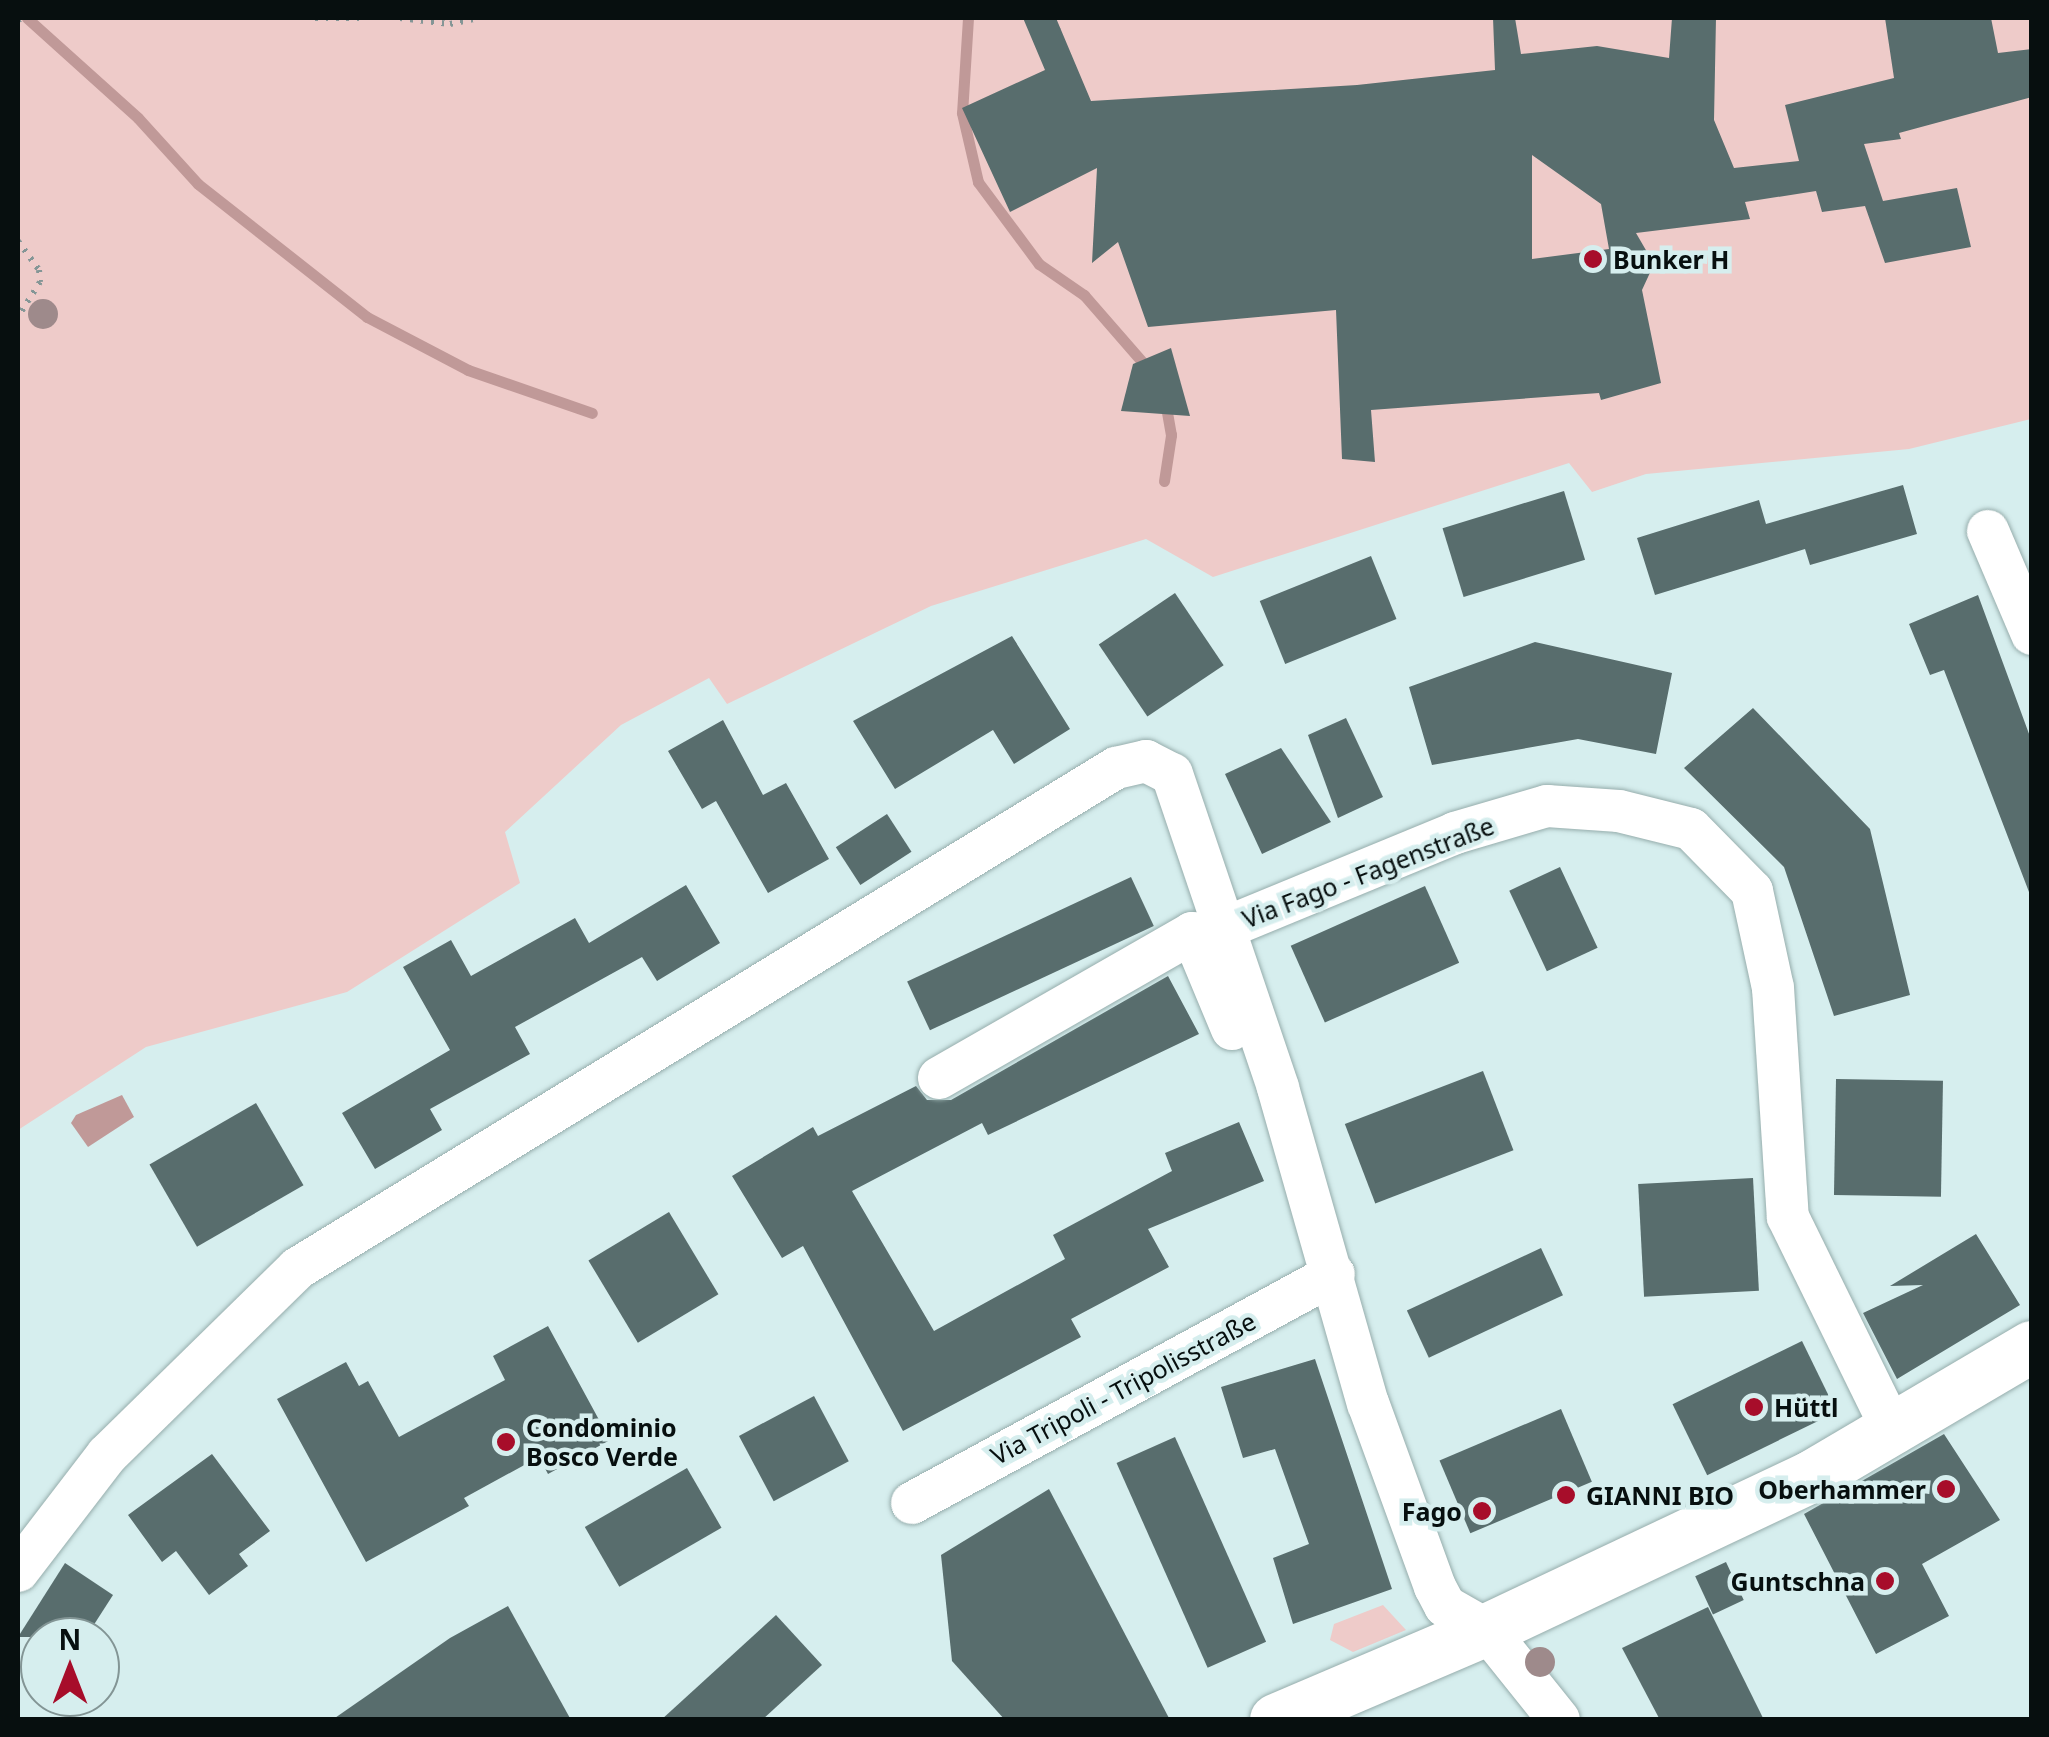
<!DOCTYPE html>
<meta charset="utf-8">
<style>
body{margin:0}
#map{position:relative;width:2049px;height:1737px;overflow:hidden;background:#d6eeee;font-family:"Noto Sans",sans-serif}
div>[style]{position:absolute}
.green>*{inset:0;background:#eecbc9}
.water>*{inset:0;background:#c09998}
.stream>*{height:11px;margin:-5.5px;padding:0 5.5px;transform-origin:5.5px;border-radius:5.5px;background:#c09998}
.building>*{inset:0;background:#586d6d;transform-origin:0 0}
.path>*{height:6px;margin-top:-3px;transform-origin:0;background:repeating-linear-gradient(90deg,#849696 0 2.5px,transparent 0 10.5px)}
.roads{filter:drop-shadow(0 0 2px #96adac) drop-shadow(0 0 2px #96adac)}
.minor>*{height:42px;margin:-21px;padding:0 21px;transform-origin:21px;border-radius:21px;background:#fff}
.tertiary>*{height:52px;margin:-26px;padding:0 26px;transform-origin:26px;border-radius:26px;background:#fff}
.trees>*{width:30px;height:30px;margin:-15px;border-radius:50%;background:#9e8a8b}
.dots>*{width:28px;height:28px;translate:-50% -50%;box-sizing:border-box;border:5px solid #d6eeee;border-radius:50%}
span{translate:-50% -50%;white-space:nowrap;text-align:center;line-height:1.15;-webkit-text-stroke:9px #d6eeee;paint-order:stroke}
.poi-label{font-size:25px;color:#070f0f;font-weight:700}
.left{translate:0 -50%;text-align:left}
.right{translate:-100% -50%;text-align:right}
.street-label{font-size:25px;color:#070f0f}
.frame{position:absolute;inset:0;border:20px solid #070f0f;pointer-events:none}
.north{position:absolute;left:20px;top:1617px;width:100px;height:100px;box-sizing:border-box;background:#d6eeee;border:2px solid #839595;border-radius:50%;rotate:0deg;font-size:28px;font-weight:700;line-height:40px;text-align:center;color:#070f0f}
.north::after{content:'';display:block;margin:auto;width:35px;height:45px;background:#a70d2a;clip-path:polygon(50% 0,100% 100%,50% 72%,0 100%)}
</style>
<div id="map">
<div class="green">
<div style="clip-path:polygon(18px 18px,2031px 18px,2031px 419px,1909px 449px,1646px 474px,1592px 492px,1569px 463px,1213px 577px,1146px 539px,931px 606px,727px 704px,709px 678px,621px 725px,505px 832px,520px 883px,347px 992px,146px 1047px,18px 1130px)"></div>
<div style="clip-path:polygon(1383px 1605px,1406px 1630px,1353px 1652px,1330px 1640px,1334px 1624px)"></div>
</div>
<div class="water">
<div style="clip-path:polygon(122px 1095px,134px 1117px,88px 1147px,71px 1123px,76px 1115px)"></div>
</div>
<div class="stream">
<div style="left:27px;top:18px;width:149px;rotate:42deg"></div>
<div style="left:138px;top:118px;width:89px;rotate:47.7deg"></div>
<div style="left:198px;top:184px;width:215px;rotate:38.2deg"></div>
<div style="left:367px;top:317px;width:114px;rotate:27.7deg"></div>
<div style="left:468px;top:370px;width:131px;rotate:19.1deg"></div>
<div style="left:968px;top:18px;width:95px;rotate:93.6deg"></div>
<div style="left:962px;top:113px;width:71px;rotate:76.9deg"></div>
<div style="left:978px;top:182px;width:102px;rotate:53.4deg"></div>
<div style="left:1039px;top:264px;width:55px;rotate:34.6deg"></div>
<div style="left:1084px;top:295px;width:102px;rotate:49deg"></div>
<div style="left:1164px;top:481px;width:47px;rotate:-81.3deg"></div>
<div style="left:1171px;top:435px;width:34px;rotate:-100deg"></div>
</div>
<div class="building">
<div style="clip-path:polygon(evenodd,1023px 18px,1056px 18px,1091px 101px,1357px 85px,1495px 70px,1493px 18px,1515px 18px,1521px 54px,1597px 46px,1669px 58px,1672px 18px,1716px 18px,1714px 120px,1734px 168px,1799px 161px,1785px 105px,1894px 78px,1885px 18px,1991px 18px,1998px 53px,2032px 49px,2032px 97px,1899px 133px,1901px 139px,1864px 144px,1883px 201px,1957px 188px,1971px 247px,1885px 263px,1865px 206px,1822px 212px,1816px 191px,1745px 202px,1750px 219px,1636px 233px,1654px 264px,1642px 290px,1661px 383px,1601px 400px,1599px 393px,1371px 410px,1375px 462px,1342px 459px,1336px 310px,1148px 327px,1118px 242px,1092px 263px,1097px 168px,1010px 212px,962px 108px,1045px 70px,1023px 18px,1532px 155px,1601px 204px,1609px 249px,1532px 259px,1532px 155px)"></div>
<div style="clip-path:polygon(1171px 348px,1190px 416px,1121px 411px,1133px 364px)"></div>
<div style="clip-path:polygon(1903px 485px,1917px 534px,1810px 565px,1805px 549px,1655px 595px,1637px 538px,1759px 500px,1766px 524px)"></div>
<div style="left:1564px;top:491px;width:72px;height:127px;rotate:73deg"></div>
<div style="left:1371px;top:556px;width:68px;height:120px;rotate:68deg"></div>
<div style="left:1175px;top:593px;width:87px;height:92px;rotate:56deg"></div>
<div style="clip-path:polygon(1978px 595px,2032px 742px,2029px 892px,1944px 670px,1930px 675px,1909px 624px)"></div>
<div style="clip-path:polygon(1012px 636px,1070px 729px,1014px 764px,993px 730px,895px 789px,853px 721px)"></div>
<div style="clip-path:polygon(1535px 642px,1672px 673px,1656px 754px,1578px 739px,1432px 765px,1409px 687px)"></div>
<div style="clip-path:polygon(1753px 708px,1870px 829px,1910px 995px,1834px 1016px,1784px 867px,1684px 768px)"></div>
<div style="clip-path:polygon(1346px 718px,1383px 797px,1338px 818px,1308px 735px)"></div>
<div style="clip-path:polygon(723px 720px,763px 795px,786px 783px,829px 859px,768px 893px,716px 801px,702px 809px,668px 751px)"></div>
<div style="clip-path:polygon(1281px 748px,1331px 822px,1262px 854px,1225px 774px)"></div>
<div style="left:887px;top:814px;width:45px;height:61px;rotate:57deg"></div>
<div style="left:1560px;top:867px;width:89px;height:56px;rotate:65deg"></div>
<div style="left:1131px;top:877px;width:54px;height:247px;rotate:65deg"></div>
<div style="clip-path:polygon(686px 885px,720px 943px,657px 981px,642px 957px,515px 1027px,530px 1054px,430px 1109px,442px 1130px,375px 1169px,342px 1113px,450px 1050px,403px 967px,451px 940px,471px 976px,575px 918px,589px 943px)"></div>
<div style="left:1425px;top:886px;width:84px;height:147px;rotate:66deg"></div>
<div style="clip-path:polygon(1168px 976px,1199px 1034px,988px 1135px,982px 1123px,852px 1191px,934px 1331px,1065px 1259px,1053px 1235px,1172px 1171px,1165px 1153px,1239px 1122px,1264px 1181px,1148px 1229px,1169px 1267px,1071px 1319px,1081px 1337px,903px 1431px,803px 1246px,782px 1258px,732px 1176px,813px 1127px,818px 1136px,916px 1086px,927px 1100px,951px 1100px)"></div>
<div style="left:1483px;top:1071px;width:85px;height:148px;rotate:69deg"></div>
<div style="left:1836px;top:1079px;width:107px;height:116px;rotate:1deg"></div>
<div style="left:256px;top:1103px;width:95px;height:123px;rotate:60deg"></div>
<div style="left:1753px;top:1178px;width:113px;height:115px;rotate:87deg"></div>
<div style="left:669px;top:1212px;width:96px;height:94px;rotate:59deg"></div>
<div style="clip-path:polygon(1976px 1234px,2020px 1305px,1897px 1379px,1863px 1313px,1923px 1285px,1890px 1286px)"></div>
<div style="left:1541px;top:1248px;width:52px;height:148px;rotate:65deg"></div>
<div style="clip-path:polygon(548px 1326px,610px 1440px,548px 1474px,539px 1457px,464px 1498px,469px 1506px,366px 1562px,277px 1399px,346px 1362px,359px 1386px,368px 1381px,399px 1437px,505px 1380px,493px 1356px)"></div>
<div style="left:1802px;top:1341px;width:79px;height:144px;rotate:64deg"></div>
<div style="clip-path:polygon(1315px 1359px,1392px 1589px,1293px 1624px,1273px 1558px,1309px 1544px,1275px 1449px,1243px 1458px,1221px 1387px)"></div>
<div style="left:814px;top:1396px;width:74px;height:85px;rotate:62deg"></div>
<div style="left:1561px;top:1409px;width:79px;height:132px;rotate:67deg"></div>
<div style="clip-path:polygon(1944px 1434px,2000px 1520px,1922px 1564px,1949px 1616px,1876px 1654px,1804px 1514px)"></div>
<div style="left:1175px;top:1437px;width:224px;height:64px;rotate:66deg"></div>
<div style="clip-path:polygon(212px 1454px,270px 1531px,239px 1554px,248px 1566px,209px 1595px,176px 1551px,162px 1562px,128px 1515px)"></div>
<div style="left:687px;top:1468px;width:69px;height:118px;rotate:60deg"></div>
<div style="clip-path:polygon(1049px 1489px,1170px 1720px,1005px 1720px,952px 1661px,941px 1555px)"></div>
<div style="left:1726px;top:1562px;width:42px;height:34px;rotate:65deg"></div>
<div style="clip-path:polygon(65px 1563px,113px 1595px,86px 1637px,18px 1637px)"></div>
<div style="clip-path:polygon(508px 1606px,571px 1720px,332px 1720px,450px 1638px)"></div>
<div style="clip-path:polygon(1708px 1607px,1764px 1720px,1660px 1720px,1622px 1648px)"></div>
<div style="clip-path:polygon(776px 1615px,822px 1665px,762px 1720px,661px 1720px)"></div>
</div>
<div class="path">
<div style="left:315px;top:18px;width:51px"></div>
<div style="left:400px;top:18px;width:50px;rotate:6.8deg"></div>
<div style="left:450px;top:24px;width:29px;rotate:-12deg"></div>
<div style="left:18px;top:20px;width:4px;rotate:-27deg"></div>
<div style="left:18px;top:241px;width:36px;rotate:54deg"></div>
<div style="left:39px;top:270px;width:12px;rotate:85deg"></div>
<div style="left:40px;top:282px;width:41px;rotate:122.2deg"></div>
</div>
<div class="roads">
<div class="minor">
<div style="left:1988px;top:531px;width:112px;rotate:66.9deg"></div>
<div style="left:1225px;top:928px;width:249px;rotate:-22.4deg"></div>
<div style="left:1455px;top:833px;width:96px;rotate:-16.4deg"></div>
<div style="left:1547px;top:806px;width:72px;rotate:4deg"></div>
<div style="left:1619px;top:811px;width:74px;rotate:14deg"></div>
<div style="left:1691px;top:829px;width:87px;rotate:45.5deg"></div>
<div style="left:1752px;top:891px;width:99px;rotate:77.8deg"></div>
<div style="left:1773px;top:988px;width:229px;rotate:86.3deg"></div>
<div style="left:1788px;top:1217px;width:241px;rotate:63.9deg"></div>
<div style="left:939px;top:1078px;width:292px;rotate:-29.8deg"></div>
<div style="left:1192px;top:933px;width:104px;rotate:67.4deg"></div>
<div style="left:912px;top:1503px;width:480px;rotate:-28.5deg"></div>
<div style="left:18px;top:1571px;width:146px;rotate:-52.5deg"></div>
<div style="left:107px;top:1455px;width:267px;rotate:-44.4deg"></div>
<div style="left:298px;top:1268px;width:959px;rotate:-31.44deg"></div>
<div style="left:1116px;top:768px;width:31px;rotate:-13deg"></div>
<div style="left:1146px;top:761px;width:29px;rotate:27deg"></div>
<div style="left:1172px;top:774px;width:331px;rotate:71.3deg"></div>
<div style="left:1278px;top:1088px;width:328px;rotate:74.1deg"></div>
<div style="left:1368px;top:1403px;width:196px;rotate:70deg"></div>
<div style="left:1435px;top:1587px;width:21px;rotate:62deg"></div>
<div style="left:1445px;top:1606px;width:48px;rotate:29.7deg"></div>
<div style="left:1487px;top:1630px;width:115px;rotate:51.3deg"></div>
</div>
<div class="tertiary">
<div style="left:1276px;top:1720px;width:229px;rotate:-23.1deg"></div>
<div style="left:1487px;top:1630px;width:358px;rotate:-25.3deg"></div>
<div style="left:1811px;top:1477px;width:256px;rotate:-30.5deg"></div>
</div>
</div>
<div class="trees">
<div style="left:43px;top:314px"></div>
<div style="left:1540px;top:1662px"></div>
</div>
<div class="dots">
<div style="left:1593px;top:259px;background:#a70d2a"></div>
<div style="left:1754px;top:1407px;background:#a70d2a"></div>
<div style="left:506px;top:1442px;background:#a70d2a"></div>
<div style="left:1946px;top:1489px;background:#a70d2a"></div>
<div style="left:1566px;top:1495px;background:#a70d2a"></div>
<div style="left:1482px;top:1511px;background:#a70d2a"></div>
<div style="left:1885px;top:1581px;background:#a70d2a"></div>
</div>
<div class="poi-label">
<span class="left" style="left:1613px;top:259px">Bunker H</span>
<span class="left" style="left:1774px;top:1407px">Hüttl</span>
<span class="left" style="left:526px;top:1442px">Condominio<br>Bosco Verde</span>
<span class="right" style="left:1926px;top:1489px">Oberhammer</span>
<span class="left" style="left:1586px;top:1495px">GIANNI BIO</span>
<span class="right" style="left:1462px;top:1511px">Fago</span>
<span class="right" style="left:1865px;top:1581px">Guntschna</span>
</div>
<div class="street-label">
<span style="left:1368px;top:872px;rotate:-21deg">Via Fago - Fagenstraße</span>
<span style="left:1123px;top:1388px;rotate:-28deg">Via Tripoli - Tripolisstraße</span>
</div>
<div class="frame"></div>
<div class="north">N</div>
</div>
